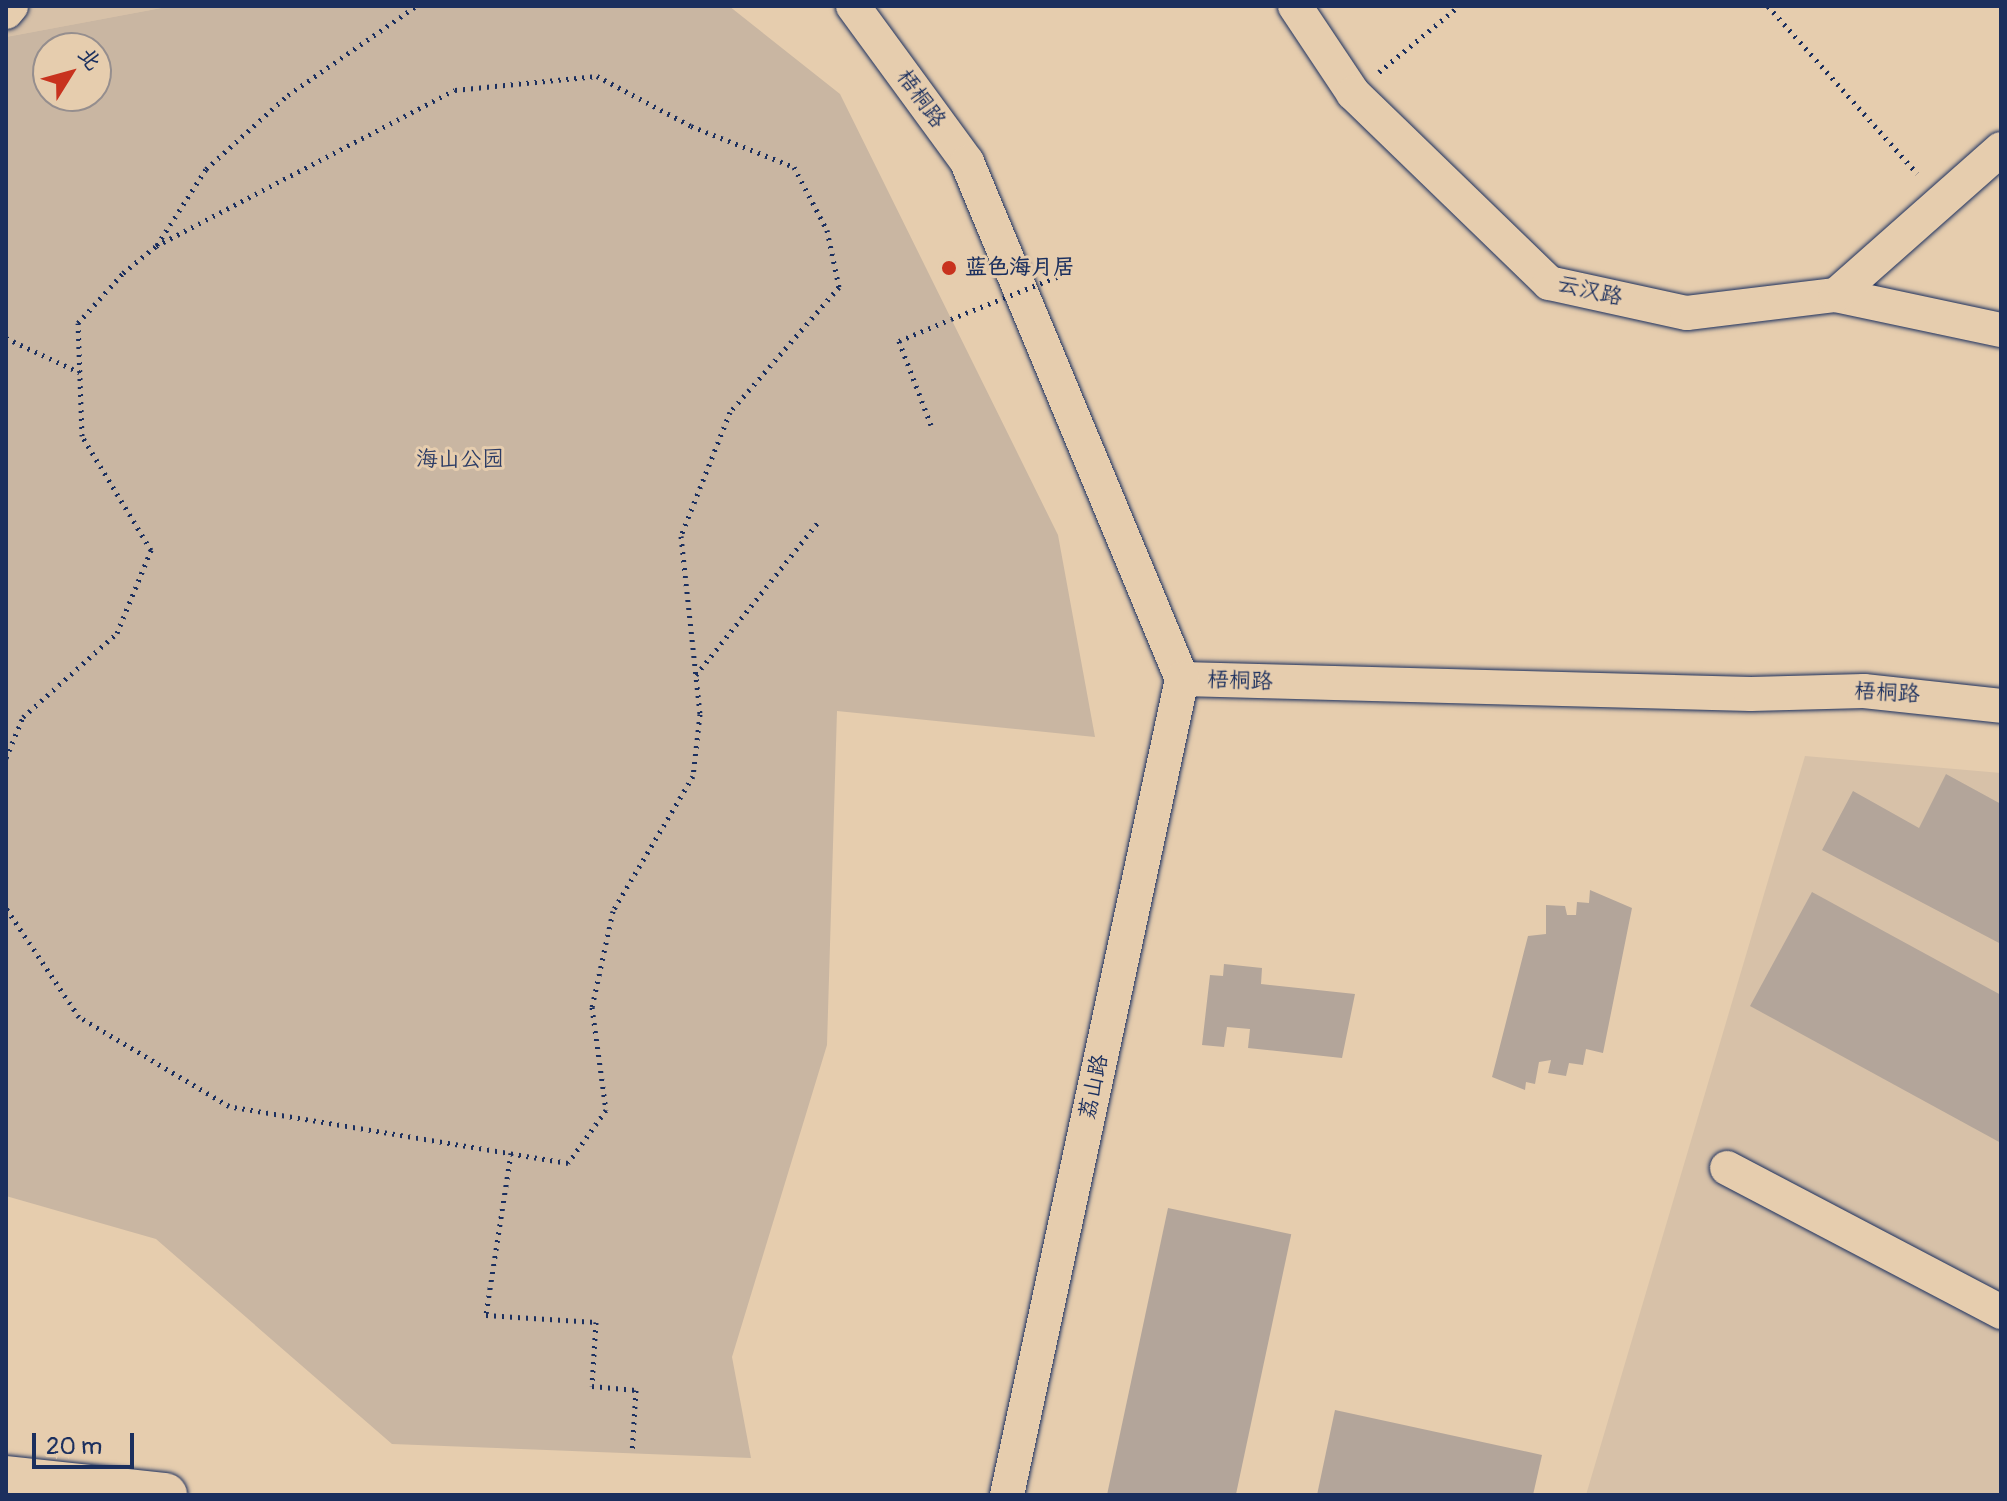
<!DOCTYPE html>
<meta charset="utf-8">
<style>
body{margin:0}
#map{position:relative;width:2007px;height:1501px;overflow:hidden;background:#e6cdae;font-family:Pangolin,"LXGW WenKai TC",sans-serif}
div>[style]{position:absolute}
.built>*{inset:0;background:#d7c1a8}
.green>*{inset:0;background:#c9b6a2}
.building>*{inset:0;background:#b3a59a;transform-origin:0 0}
.path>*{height:5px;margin-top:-2.5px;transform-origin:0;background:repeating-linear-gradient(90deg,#1b2f5e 0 2px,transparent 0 8px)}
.roads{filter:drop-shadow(0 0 2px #1b2f5e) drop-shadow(0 0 2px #1b2f5e)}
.minor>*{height:34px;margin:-17px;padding:0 17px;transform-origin:17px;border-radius:17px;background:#e6cdae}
.major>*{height:44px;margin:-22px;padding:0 22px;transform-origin:22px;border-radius:22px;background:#e6cdae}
.path-bridge>*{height:5px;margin-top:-2.5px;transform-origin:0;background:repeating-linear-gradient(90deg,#1b2f5e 0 2px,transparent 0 8px)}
.dots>*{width:22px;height:22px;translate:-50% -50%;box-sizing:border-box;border:4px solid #e6cdae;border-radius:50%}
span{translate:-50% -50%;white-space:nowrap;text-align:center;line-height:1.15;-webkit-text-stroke:6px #e6cdae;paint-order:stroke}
.street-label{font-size:22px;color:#1b2f5e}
.poi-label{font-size:22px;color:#1b2f5e;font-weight:700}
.left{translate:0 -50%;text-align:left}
.park-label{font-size:22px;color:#2c3c65}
.frame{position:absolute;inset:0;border:8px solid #1b2f5e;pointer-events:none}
.north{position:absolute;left:32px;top:32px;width:80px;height:80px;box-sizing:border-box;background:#e6cdae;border:2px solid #958e8e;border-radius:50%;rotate:53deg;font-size:22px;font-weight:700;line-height:32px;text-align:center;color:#1b2f5e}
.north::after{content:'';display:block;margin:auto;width:28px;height:36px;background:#c8321e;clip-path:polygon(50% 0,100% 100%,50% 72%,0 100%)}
.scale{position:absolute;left:32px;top:1433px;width:102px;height:36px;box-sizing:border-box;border:4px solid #1b2f5e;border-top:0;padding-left:10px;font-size:24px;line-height:28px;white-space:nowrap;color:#1b2f5e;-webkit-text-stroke:6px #e6cdae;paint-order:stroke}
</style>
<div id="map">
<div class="built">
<div style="clip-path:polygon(11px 6px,172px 6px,6px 37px,6px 12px)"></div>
<div style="clip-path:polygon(1805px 756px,2001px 773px,2001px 1495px,1586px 1495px)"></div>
</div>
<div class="green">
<div style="clip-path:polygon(evenodd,172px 6px,729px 6px,840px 94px,1058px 535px,1095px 737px,837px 711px,827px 1045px,732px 1357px,751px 1458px,392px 1444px,156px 1239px,6px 1196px,6px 37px,172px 6px,48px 48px,96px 48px,96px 96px,48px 96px,48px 48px)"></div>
</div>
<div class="building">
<div style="clip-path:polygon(1946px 774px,2001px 804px,2001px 944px,1822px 850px,1853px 791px,1919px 828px)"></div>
<div style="clip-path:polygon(1590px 890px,1632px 908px,1603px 1053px,1586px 1049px,1583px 1065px,1569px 1063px,1566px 1076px,1548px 1073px,1551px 1060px,1539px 1062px,1535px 1084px,1526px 1082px,1525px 1090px,1492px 1077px,1528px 936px,1546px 934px,1546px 905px,1565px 906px,1567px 915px,1576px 915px,1577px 902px,1589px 903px)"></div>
<div style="clip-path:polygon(1812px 892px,2001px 995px,2001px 1143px,1750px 1006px)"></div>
<div style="clip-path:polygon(1224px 964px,1262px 968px,1261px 984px,1355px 994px,1342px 1058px,1248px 1048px,1250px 1029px,1227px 1027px,1224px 1047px,1202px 1045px,1210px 975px,1223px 976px)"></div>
<div style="left:1168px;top:1208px;width:126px;height:294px;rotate:12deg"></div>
<div style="clip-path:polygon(1335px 1410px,1542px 1455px,1533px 1495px,1317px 1495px)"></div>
</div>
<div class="path">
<div style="left:1768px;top:6px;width:224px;rotate:48.3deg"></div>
<div style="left:1379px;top:72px;width:104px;rotate:-39.5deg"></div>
<div style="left:157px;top:245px;width:90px;rotate:-57.2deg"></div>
<div style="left:206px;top:169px;width:110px;rotate:-42.1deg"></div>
<div style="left:288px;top:95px;width:156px;rotate:-34.8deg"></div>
<div style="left:6px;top:338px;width:81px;rotate:25deg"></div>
<div style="left:931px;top:425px;width:90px;rotate:-110.9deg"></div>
<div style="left:899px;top:341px;width:56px;rotate:-22.9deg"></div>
<div style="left:696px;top:675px;width:197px;rotate:-51.4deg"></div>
<div style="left:6px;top:758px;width:44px;rotate:-67.5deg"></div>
<div style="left:23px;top:717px;width:126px;rotate:-41.8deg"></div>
<div style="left:117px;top:633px;width:90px;rotate:-67.7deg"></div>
<div style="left:151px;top:550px;width:133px;rotate:-121.2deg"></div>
<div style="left:82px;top:436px;width:113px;rotate:-92deg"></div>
<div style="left:78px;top:323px;width:67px;rotate:-48deg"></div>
<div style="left:123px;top:273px;width:43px;rotate:-39.3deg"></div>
<div style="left:156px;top:246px;width:337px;rotate:-27.6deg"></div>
<div style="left:455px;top:90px;width:143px;rotate:-5.6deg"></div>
<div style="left:597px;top:76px;width:106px;rotate:28deg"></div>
<div style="left:691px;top:126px;width:111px;rotate:21.7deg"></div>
<div style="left:794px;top:167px;width:71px;rotate:62.4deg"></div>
<div style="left:827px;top:230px;width:58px;rotate:78.1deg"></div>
<div style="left:839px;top:287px;width:166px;rotate:131.1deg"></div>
<div style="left:730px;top:412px;width:133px;rotate:111.6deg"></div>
<div style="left:681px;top:536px;width:179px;rotate:83.9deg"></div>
<div style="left:700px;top:714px;width:62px;rotate:96.4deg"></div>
<div style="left:693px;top:776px;width:157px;rotate:120.7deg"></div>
<div style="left:613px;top:911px;width:98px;rotate:102.3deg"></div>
<div style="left:592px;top:1007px;width:104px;rotate:82.3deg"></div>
<div style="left:606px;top:1110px;width:65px;rotate:125.6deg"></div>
<div style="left:568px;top:1163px;width:344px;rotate:-170.5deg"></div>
<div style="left:229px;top:1106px;width:174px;rotate:-149.3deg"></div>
<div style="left:79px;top:1017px;width:131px;rotate:-123.8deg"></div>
<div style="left:511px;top:1153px;width:164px;rotate:98.8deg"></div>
<div style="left:486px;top:1315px;width:110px;rotate:3.6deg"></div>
<div style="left:596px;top:1322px;width:64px;rotate:93.6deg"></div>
<div style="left:592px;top:1386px;width:44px;rotate:5.2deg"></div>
<div style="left:636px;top:1390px;width:63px;rotate:93.6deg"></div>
</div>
<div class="roads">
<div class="minor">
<div style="left:853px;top:6px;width:193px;rotate:53.8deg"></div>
<div style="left:967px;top:162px;width:560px;rotate:67.42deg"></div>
<div style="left:1182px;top:679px;width:569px;rotate:1.51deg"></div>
<div style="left:1751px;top:694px;width:113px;rotate:-1.5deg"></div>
<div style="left:1864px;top:691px;width:138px;rotate:6.2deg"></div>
<div style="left:1295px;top:6px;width:105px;rotate:56.3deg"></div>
<div style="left:1353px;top:93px;width:273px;rotate:44.1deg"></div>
<div style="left:1549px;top:283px;width:141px;rotate:12.3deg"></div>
<div style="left:1687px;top:313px;width:150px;rotate:-6.9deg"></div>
<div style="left:1836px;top:295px;width:169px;rotate:12deg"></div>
<div style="left:6px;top:12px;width:8px;rotate:-50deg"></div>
<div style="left:1836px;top:295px;width:220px;rotate:-41.5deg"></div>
<div style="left:1727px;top:1168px;width:310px;rotate:27.7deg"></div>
<div style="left:1007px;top:1495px;width:835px;rotate:-77.9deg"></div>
</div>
<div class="major">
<div style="left:6px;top:1478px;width:160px;rotate:6.1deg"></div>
</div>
</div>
<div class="path-bridge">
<div style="left:951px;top:319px;width:122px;rotate:-21.7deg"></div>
</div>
<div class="dots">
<div style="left:949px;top:268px;background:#c8321e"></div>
</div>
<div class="street-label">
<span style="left:921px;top:99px;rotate:54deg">梧桐路</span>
<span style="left:1590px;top:291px;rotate:13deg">云汉路</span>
<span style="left:1240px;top:681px;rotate:2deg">梧桐路</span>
<span style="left:1887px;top:693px;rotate:3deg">梧桐路</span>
<span style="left:1094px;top:1087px;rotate:-78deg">荔山路</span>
</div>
<div class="poi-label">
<span class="left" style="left:965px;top:268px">蓝色海月居</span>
</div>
<div class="park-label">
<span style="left:460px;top:460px">海山公园</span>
</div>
<div class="frame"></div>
<div class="north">北</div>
<div class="scale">20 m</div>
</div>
